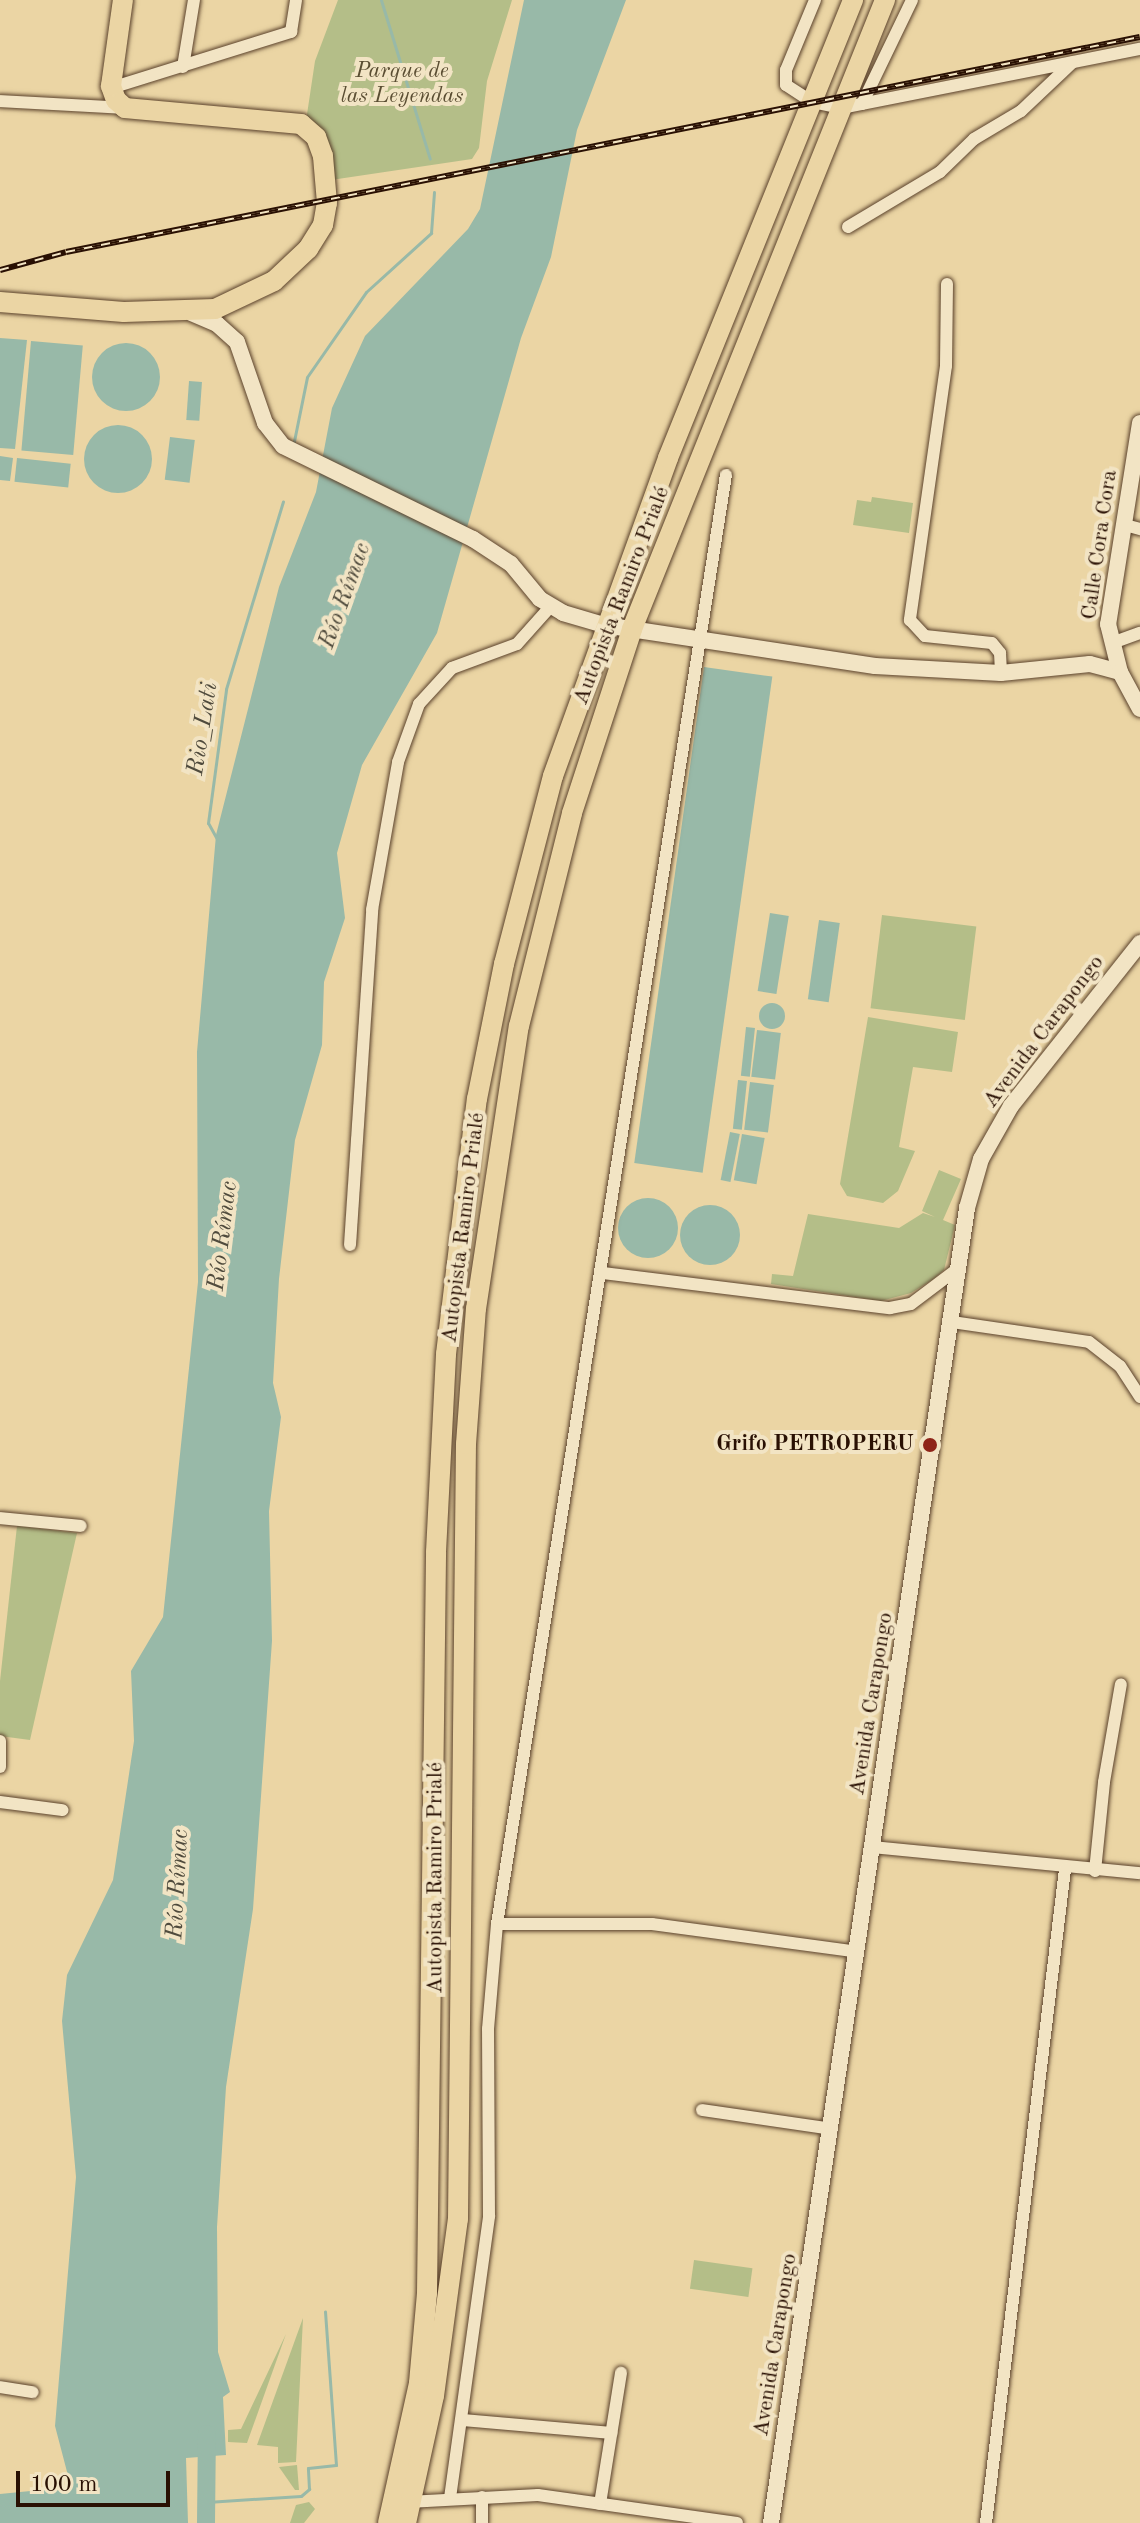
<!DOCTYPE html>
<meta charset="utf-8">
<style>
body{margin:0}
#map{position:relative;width:1140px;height:2523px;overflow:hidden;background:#ebd5a4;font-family:"Old Standard TT",serif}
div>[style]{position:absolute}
.green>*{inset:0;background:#b4be88;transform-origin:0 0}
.water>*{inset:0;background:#98b9a8;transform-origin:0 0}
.round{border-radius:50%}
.stream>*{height:3px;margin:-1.5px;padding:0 1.5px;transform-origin:1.5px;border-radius:1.5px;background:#98b9a8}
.river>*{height:18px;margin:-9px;padding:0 9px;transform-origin:9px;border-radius:9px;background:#98b9a8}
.roads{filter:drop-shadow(0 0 2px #5a412b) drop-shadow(0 0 2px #5a412b)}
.minor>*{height:12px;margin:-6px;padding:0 6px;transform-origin:6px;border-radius:6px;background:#f2e4c4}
.tertiary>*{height:16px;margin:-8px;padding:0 8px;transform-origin:8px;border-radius:8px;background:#f2e4c4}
.trunk>*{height:20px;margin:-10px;padding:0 10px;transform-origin:10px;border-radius:10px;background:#ebd5a4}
.rail>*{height:6px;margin-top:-3px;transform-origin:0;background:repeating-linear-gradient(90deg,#f2e4c4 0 9px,#291003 0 18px);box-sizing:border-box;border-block:2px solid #291003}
.dots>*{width:22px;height:22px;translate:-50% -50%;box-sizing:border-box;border:4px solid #f2e4c4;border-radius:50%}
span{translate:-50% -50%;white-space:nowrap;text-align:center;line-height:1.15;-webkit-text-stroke:8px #f2e4c4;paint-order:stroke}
.park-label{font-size:22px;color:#5a4d32;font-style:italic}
.street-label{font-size:22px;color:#291003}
.poi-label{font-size:22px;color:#291003;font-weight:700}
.right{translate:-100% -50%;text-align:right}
.water-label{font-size:24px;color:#504b3d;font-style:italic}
.scale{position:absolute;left:16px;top:2471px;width:154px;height:36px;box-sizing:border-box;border:4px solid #291003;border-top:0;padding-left:10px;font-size:24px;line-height:28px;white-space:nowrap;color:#291003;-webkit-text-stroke:6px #f2e4c4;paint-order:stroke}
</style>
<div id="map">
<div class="green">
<div style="clip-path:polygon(338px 0,512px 0,487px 81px,479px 148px,472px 159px,331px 180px,306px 121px,315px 61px)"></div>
<div style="clip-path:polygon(872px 497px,913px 503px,909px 533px,853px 525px,857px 500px,871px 502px)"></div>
<div style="left:882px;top:915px;width:95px;height:94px;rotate:7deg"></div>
<div style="clip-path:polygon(868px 1017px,958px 1032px,952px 1072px,913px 1067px,899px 1147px,915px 1151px,898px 1191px,883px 1203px,847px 1196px,840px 1184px)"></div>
<div style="clip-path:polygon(939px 1170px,961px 1179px,943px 1220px,955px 1225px,944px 1270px,932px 1280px,911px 1293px,881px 1301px,771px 1284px,772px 1274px,793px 1276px,808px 1214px,899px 1228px,923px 1213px,935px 1217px,922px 1211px)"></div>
<div style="clip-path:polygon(17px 1526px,77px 1533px,30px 1740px,0 1736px,0 1681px)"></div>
<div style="left:694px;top:2260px;width:59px;height:29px;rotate:8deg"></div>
<div style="clip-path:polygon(303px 2318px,296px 2462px,278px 2463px,278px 2447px,257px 2445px)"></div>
<div style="clip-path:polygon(286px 2334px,247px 2443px,228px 2442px,228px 2430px,241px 2429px)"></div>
<div style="clip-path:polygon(297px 2465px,299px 2490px,295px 2490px,279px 2467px)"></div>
<div style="clip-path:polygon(309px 2502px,315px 2509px,304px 2523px,290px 2523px,296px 2505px)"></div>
</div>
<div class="water">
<div style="clip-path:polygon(524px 0,626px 0,577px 130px,551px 257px,521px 338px,437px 633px,362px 765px,337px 853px,345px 918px,324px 982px,322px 1045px,295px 1140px,279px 1279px,273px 1383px,281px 1417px,269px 1511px,272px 1641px,253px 1909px,226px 2087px,217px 2227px,218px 2352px,230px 2392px,223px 2397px,226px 2455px,186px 2458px,188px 2523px,0 2523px,0 2494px,71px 2487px,55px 2426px,76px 2177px,62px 2021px,67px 1975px,113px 1880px,134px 1741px,131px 1671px,163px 1617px,198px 1282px,197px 1052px,216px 835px,279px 587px,316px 492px,332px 408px,365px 336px,468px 229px,480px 209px)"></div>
<div style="clip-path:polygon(0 338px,27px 340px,15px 449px,0 448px)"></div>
<div style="left:31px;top:341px;width:52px;height:110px;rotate:5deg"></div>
<div class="round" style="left:92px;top:343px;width:68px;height:68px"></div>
<div style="left:189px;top:381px;width:13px;height:39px;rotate:4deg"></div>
<div class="round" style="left:84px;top:425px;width:68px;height:68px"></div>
<div style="left:170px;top:437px;width:25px;height:43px;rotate:7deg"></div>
<div style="clip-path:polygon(0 456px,13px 458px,10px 481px,0 480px)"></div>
<div style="left:17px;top:458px;width:54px;height:24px;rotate:6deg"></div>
<div style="left:704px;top:667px;width:69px;height:501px;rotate:8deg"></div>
<div style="left:770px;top:913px;width:19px;height:79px;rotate:9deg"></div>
<div style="left:819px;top:920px;width:21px;height:80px;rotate:8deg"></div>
<div class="round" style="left:759px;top:1003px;width:26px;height:26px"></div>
<div style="left:746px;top:1027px;width:9px;height:49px;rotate:6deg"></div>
<div style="left:757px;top:1030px;width:24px;height:47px;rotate:7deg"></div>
<div style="left:738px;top:1080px;width:9px;height:49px;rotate:6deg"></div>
<div style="left:750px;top:1082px;width:24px;height:48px;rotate:7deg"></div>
<div style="left:730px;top:1132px;width:10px;height:49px;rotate:11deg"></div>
<div style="left:742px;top:1134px;width:23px;height:47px;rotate:10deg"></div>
<div class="round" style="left:618px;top:1198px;width:60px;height:60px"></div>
<div class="round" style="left:680px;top:1205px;width:60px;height:60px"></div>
</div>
<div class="stream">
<div style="left:381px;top:0;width:166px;rotate:72.9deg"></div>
<div style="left:293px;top:446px;width:70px;rotate:-78.5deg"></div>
<div style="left:307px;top:377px;width:103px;rotate:-55.2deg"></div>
<div style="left:366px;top:292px;width:88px;rotate:-42.2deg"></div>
<div style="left:431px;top:233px;width:41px;rotate:-85.8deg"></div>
<div style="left:217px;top:839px;width:18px;rotate:-119deg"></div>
<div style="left:208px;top:823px;width:135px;rotate:-82.3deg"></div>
<div style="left:226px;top:689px;width:196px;rotate:-73.1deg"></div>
<div style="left:207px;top:2502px;width:94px;rotate:-3.7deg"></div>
<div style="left:301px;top:2496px;width:11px;rotate:-41deg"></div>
<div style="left:309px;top:2489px;width:21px;rotate:-93deg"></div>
<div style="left:308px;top:2468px;width:28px;rotate:-6deg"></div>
<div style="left:336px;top:2465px;width:154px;rotate:-94.1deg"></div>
</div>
<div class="river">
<div style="left:206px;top:2523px;width:89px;rotate:-89.4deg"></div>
</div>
<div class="roads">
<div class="minor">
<div style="left:815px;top:0;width:76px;rotate:112.5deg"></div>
<div style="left:786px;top:70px;width:15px;rotate:90deg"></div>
<div style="left:786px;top:85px;width:31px;rotate:33deg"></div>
<div style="left:812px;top:102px;width:30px;rotate:12deg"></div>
<div style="left:841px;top:108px;width:305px;rotate:-11.2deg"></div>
<div style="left:183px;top:67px;width:68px;rotate:-80.7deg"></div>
<div style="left:111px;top:88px;width:189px;rotate:-17.3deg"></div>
<div style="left:291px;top:32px;width:32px;rotate:-81deg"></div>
<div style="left:0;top:101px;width:125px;rotate:3.2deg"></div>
<div style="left:862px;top:104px;width:115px;rotate:-64.3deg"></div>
<div style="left:848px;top:227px;width:107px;rotate:-30.9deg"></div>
<div style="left:940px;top:172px;width:47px;rotate:-44.1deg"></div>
<div style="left:974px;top:139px;width:55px;rotate:-30.8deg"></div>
<div style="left:1021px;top:111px;width:71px;rotate:-43.3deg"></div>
<div style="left:947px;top:284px;width:82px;rotate:90.7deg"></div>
<div style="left:946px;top:366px;width:257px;rotate:98.1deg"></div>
<div style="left:910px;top:620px;width:22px;rotate:47deg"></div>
<div style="left:925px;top:636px;width:67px;rotate:6deg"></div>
<div style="left:992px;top:643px;width:13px;rotate:51deg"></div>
<div style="left:1000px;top:653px;width:20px;rotate:87deg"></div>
<div style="left:1125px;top:525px;width:16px;rotate:15deg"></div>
<div style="left:1112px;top:643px;width:30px;rotate:-20deg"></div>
<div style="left:350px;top:1245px;width:336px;rotate:-86.2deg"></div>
<div style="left:372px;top:910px;width:150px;rotate:-80deg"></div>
<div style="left:398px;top:762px;width:62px;rotate:-70.1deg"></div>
<div style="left:419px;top:704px;width:49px;rotate:-47.5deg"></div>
<div style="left:452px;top:668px;width:69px;rotate:-20.3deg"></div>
<div style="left:517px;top:644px;width:50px;rotate:-48.3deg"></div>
<div style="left:603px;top:1273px;width:289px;rotate:7deg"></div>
<div style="left:890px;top:1308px;width:21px;rotate:-11deg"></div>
<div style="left:911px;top:1304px;width:56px;rotate:-37.1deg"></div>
<div style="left:952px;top:1322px;width:138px;rotate:8.3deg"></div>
<div style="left:1089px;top:1342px;width:39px;rotate:38deg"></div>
<div style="left:1120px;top:1366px;width:37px;rotate:57deg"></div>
<div style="left:0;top:1518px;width:81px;rotate:5.6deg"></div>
<div style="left:0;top:1741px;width:26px;rotate:90deg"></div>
<div style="left:0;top:1802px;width:63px;rotate:7.4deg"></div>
<div style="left:873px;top:1847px;width:268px;rotate:5.6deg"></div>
<div style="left:1095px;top:1871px;width:89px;rotate:-84.2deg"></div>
<div style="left:1104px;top:1782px;width:99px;rotate:-80.2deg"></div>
<div style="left:497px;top:1924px;width:155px"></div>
<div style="left:652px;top:1924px;width:208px;rotate:7.7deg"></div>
<div style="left:702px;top:2110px;width:131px;rotate:8.3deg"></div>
<div style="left:0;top:2387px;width:33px;rotate:9deg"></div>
<div style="left:463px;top:2420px;width:149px;rotate:5deg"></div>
<div style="left:450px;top:2498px;width:285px;rotate:-82.1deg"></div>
<div style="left:489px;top:2216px;width:187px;rotate:-90.3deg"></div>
<div style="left:488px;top:2029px;width:105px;rotate:-85.1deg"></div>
<div style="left:497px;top:1924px;width:1467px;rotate:-81.02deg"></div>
<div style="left:408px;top:2502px;width:130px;rotate:-3.1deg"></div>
<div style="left:538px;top:2495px;width:201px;rotate:8deg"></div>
<div style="left:600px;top:2504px;width:133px;rotate:-80.9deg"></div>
<div style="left:482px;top:2523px;width:26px;rotate:-90deg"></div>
<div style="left:986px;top:2523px;width:659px;rotate:-83.11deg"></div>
</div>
<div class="tertiary">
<div style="left:191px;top:313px;width:28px;rotate:23deg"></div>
<div style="left:217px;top:324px;width:27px;rotate:42deg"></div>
<div style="left:237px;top:342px;width:86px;rotate:70.9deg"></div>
<div style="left:265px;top:423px;width:29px;rotate:52deg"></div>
<div style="left:283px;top:446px;width:212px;rotate:26.1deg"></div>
<div style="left:473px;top:539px;width:45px;rotate:33.3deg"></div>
<div style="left:511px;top:564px;width:45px;rotate:50.4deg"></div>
<div style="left:540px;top:599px;width:27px;rotate:31deg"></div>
<div style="left:563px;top:613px;width:43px;rotate:16.3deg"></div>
<div style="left:604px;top:625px;width:274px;rotate:8.6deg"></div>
<div style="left:875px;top:666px;width:126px;rotate:3.2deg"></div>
<div style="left:1001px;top:673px;width:89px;rotate:-5.8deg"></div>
<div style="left:1090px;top:664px;width:31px;rotate:15deg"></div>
<div style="left:1140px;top:423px;width:204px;rotate:99deg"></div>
<div style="left:1108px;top:624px;width:49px;rotate:76deg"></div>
<div style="left:1120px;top:672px;width:42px;rotate:61.6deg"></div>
<div style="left:771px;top:2523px;width:1330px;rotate:-81.52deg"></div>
<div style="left:967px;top:1208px;width:51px;rotate:-74.1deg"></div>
<div style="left:981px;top:1159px;width:61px;rotate:-60.5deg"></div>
<div style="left:1011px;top:1106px;width:208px;rotate:-51.6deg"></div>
</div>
<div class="trunk">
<div style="left:0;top:302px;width:124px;rotate:4.6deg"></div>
<div style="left:124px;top:312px;width:91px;rotate:-1.9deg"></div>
<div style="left:215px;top:309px;width:65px;rotate:-25.4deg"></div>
<div style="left:274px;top:281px;width:47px;rotate:-43.3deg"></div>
<div style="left:308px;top:249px;width:28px;rotate:-58deg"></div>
<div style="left:323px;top:225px;width:22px;rotate:-80deg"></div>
<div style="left:327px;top:203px;width:47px;rotate:-94.9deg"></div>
<div style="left:323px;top:156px;width:20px;rotate:-110deg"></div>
<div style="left:316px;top:137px;width:20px;rotate:-139deg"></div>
<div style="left:301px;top:124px;width:177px;rotate:-174.8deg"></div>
<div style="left:125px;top:108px;width:12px;rotate:-138deg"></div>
<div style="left:116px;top:100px;width:15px;rotate:-110deg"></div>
<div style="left:111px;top:86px;width:87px;rotate:-82.1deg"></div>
<div style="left:388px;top:2523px;width:143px;rotate:-77.5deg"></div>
<div style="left:419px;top:2383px;width:90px;rotate:-84.9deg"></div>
<div style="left:427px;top:2293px;width:741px;rotate:-89.3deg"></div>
<div style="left:436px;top:1552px;width:198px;rotate:-87.1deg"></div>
<div style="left:446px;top:1354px;width:257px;rotate:-83.1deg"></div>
<div style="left:477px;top:1099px;width:138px;rotate:-78.7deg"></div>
<div style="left:504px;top:964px;width:194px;rotate:-75.4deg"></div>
<div style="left:553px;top:776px;width:338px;rotate:-70.1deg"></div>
<div style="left:668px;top:458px;width:494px;rotate:-68deg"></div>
<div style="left:406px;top:2523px;width:130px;rotate:-77.6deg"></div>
<div style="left:434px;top:2396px;width:179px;rotate:-82.3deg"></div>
<div style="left:458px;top:2219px;width:775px;rotate:-89.41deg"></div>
<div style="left:466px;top:1444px;width:135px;rotate:-85.8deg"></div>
<div style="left:476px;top:1309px;width:286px;rotate:-81.4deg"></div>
<div style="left:519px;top:1026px;width:219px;rotate:-76deg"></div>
<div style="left:572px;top:813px;width:194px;rotate:-71.9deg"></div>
<div style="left:632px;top:629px;width:678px;rotate:-68.09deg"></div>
</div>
</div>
<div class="rail">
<div style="left:0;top:270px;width:68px;rotate:-15.3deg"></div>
<div style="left:66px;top:252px;width:1095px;rotate:-11.32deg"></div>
</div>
<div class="dots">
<div style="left:930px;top:1445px;background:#8f2418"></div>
</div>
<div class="park-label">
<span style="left:402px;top:84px">Parque de<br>las Leyendas</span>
</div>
<div class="street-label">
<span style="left:1100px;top:545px;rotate:-82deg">Calle Cora Cora</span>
<span style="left:622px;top:596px;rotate:-69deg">Autopista Ramiro Prialé</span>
<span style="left:1044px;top:1032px;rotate:-53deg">Avenida Carapongo</span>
<span style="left:464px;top:1228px;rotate:-83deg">Autopista Ramiro Prialé</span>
<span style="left:872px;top:1704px;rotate:-81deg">Avenida Carapongo</span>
<span style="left:436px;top:1878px;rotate:-90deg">Autopista Ramiro Prialé</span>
<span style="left:776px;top:2345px;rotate:-81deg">Avenida Carapongo</span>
</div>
<div class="poi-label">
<span class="right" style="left:914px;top:1445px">Grifo PETROPERU</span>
</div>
<div class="water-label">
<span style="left:346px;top:596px;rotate:-70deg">Río Rímac</span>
<span style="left:204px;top:729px;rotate:-81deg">Rio_Lati</span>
<span style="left:224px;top:1236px;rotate:-83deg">Río Rímac</span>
<span style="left:179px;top:1884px;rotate:-87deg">Río Rímac</span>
</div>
<div class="scale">100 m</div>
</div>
